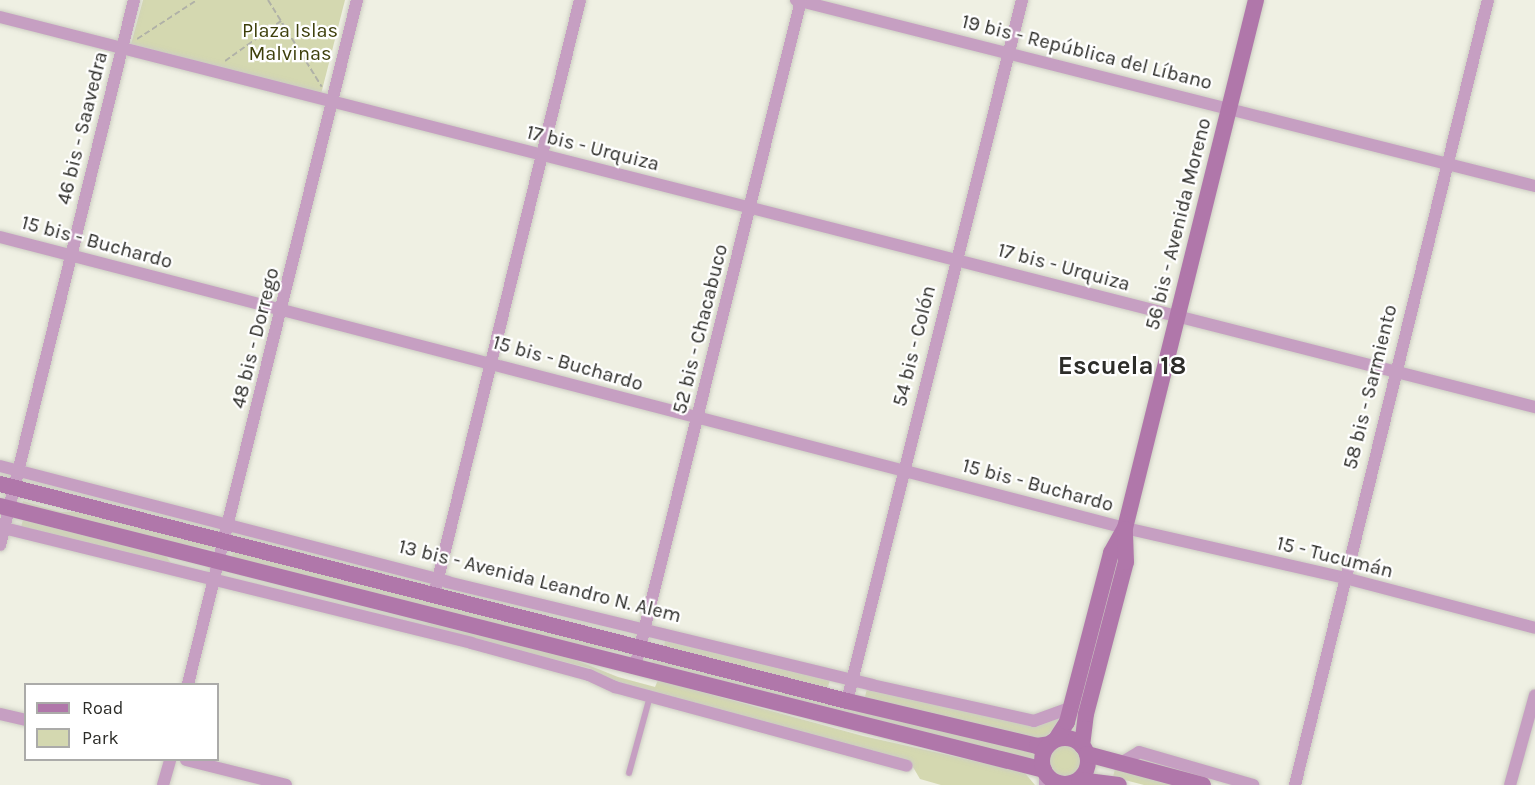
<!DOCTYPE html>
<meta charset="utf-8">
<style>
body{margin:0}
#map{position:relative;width:1535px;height:785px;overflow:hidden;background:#eff0e3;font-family:Karla,sans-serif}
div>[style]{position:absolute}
.green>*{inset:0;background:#d4d8b0;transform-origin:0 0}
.round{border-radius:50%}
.path>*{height:2px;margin-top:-1px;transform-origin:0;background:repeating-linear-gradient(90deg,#b0b1a7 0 6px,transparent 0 9px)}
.roads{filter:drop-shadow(0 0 2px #cccdc2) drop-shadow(0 0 2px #cccdc2)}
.service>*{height:6px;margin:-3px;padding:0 3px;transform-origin:3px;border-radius:3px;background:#c69fc2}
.minor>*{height:12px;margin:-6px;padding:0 6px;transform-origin:6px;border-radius:6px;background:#c69fc2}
.secondary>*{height:16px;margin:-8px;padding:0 8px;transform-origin:8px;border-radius:8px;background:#b077aa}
.secondary>.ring{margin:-8px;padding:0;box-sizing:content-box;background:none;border:16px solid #b077aa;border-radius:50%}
span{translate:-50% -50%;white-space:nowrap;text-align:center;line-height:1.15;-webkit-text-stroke:4.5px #fff;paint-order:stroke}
.park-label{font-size:20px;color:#3d3f0b}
.street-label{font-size:20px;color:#2d2d29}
.district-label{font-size:26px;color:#2d2d29;font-weight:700}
.legend{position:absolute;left:24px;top:683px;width:195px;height:78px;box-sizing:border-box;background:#fff;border:2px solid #ababa9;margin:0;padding:8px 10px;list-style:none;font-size:18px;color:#2d2d29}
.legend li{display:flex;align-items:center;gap:12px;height:30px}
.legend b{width:30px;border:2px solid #ababa9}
</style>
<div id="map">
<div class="green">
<div style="clip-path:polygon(143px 0,345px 0,321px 94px,131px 44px)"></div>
<div style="clip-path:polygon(23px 501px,61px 512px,77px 512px,214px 546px,213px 550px,156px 539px,22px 505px)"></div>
<div style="clip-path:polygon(23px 520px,166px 556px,171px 563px,21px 527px)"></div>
<div style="clip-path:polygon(233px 552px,627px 648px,626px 653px,570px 644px,232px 558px)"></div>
<div style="clip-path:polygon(424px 622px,568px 657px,618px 677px,655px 687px,658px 680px,863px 736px,1024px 772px,1035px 785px,941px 785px,920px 779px,910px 762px,614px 681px,589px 668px,441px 631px)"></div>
<div style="clip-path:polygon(665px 641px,830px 679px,827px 691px,664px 647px)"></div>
<div style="left:653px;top:657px;width:394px;height:8px;rotate:14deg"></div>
<div style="clip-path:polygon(867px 689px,1036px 727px,1059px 718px,1052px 731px,1044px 738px,1034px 738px,864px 700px)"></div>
<div class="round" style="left:1049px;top:746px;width:32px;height:32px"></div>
<div style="clip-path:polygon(1115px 769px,1175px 785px,1144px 785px,1113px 777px)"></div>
</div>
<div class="path">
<div style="left:268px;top:0;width:102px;rotate:58.2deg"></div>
<div style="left:137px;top:39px;width:72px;rotate:-33deg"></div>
<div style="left:225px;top:61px;width:69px;rotate:-35.5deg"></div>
</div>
<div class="roads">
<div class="service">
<div style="left:629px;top:773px;width:80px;rotate:-74.7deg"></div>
</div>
<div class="minor">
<div style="left:796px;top:0;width:762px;rotate:14.13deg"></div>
<div style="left:0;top:17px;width:1584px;rotate:14.26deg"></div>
<div style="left:0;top:237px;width:1162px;rotate:14.5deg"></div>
<div style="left:1125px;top:528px;width:226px;rotate:12.8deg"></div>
<div style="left:1345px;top:578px;width:196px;rotate:14.7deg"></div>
<div style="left:0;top:466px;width:462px;rotate:14.5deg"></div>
<div style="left:447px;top:582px;width:437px;rotate:13.6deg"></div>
<div style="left:872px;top:685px;width:166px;rotate:12.5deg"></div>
<div style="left:1034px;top:721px;width:38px;rotate:-20deg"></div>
<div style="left:0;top:527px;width:485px;rotate:13.8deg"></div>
<div style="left:471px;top:643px;width:122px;rotate:15.2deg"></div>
<div style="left:589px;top:675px;width:29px;rotate:25deg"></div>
<div style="left:615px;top:687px;width:302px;rotate:15.1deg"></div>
<div style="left:0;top:545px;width:561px;rotate:-76.19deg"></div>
<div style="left:436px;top:587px;width:604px;rotate:-76.22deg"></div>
<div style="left:635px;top:667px;width:687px;rotate:-76.02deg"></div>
<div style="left:188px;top:684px;width:705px;rotate:-76.12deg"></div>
<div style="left:847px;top:701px;width:723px;rotate:-75.98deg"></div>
<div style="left:0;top:714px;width:27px;rotate:13deg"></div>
<div style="left:186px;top:760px;width:103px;rotate:14deg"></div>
<div style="left:1121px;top:763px;width:21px;rotate:-31deg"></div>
<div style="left:1139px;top:752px;width:119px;rotate:16.1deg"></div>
<div style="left:163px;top:785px;width:26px;rotate:-74deg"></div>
<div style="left:1045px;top:785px;width:11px;rotate:-90deg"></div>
<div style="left:1068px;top:785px;width:1px;rotate:-90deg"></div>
<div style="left:1295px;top:785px;width:808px;rotate:-76.19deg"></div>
<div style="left:1510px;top:785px;width:93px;rotate:-74.5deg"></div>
</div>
<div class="secondary">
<div style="left:0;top:484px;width:874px;rotate:14.37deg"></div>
<div style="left:847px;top:701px;width:195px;rotate:13.3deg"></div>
<div style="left:1037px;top:746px;width:12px;rotate:-9deg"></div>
<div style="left:0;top:506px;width:1077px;rotate:14.19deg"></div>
<div class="ring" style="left:1042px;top:738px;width:30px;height:30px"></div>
<div style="left:1056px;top:739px;width:20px;rotate:-57deg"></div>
<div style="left:1067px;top:722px;width:175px;rotate:-75.4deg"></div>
<div style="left:1111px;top:553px;width:29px;rotate:-61deg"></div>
<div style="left:1125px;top:528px;width:544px;rotate:-76.07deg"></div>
<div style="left:1082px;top:746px;width:32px;rotate:-83deg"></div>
<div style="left:1086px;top:714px;width:157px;rotate:-75.3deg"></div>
<div style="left:1126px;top:562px;width:33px;rotate:-92deg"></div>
<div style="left:1087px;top:754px;width:120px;rotate:15deg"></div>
<div style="left:1079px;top:780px;width:40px;rotate:7.1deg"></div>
</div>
</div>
<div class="park-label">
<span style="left:290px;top:42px">Plaza Islas<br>Malvinas</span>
</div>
<div class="street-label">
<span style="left:1087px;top:52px;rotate:14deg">19 bis - República del Líbano</span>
<span style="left:82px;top:128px;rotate:-76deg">46 bis - Saavedra</span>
<span style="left:593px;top:148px;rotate:14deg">17 bis - Urquiza</span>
<span style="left:1178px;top:224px;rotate:-76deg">56 bis - Avenida Moreno</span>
<span style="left:97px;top:242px;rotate:15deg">15 bis - Buchardo</span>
<span style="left:1064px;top:267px;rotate:15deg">17 bis - Urquiza</span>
<span style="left:700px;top:329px;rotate:-76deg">52 bis - Chacabuco</span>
<span style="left:255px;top:338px;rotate:-76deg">48 bis - Dorrego</span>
<span style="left:914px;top:346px;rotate:-76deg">54 bis - Colón</span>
<span style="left:568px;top:363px;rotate:16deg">15 bis - Buchardo</span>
<span style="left:1370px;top:387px;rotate:-76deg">58 bis - Sarmiento</span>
<span style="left:1038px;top:485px;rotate:15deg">15 bis - Buchardo</span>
<span style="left:1335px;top:557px;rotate:14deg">15 - Tucumán</span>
<span style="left:540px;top:581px;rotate:14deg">13 bis - Avenida Leandro N. Alem</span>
</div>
<div class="district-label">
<span style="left:1122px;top:366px">Escuela 18</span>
</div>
<ul class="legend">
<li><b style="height:8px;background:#b077aa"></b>Road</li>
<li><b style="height:16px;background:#d4d8b0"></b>Park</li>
</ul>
</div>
